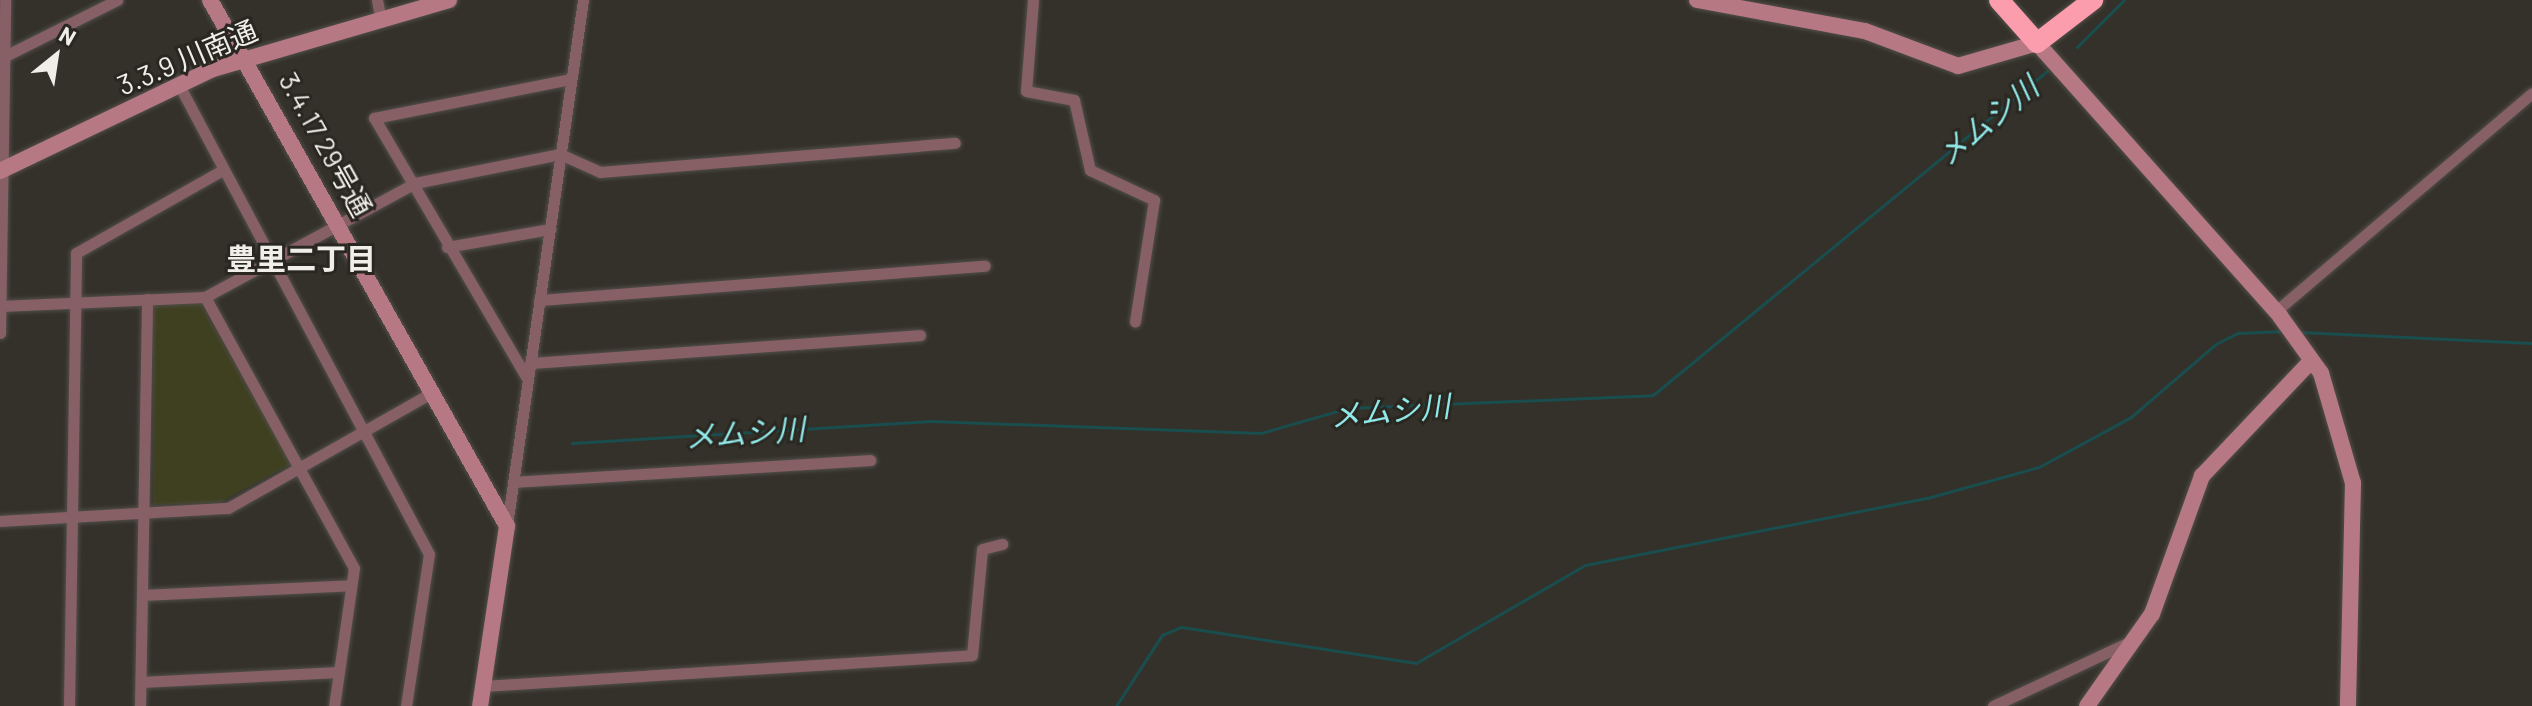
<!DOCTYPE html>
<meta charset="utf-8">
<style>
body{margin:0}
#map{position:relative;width:2532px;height:706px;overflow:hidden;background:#34312a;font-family:Barlow,"Noto Sans JP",sans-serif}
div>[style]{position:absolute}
.green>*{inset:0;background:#3e4020}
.stream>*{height:3px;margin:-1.5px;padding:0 1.5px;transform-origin:1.5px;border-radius:1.5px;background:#194d4e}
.roads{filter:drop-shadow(0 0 2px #524f49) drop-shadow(0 0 2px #524f49)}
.street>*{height:11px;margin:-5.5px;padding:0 5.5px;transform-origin:5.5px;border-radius:5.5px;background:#876066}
.secondary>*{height:16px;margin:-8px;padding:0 8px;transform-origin:8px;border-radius:8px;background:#b67983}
.highway>*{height:20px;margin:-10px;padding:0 10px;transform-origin:10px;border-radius:10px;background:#fb9dad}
span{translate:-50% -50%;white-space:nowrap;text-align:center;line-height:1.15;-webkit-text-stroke:6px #2a2721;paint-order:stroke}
.street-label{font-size:28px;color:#f0eee9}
.water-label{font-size:30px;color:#90e8e8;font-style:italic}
.neighbourhood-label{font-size:30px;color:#f0eee9;font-weight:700}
.north{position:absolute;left:16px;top:16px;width:80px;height:80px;-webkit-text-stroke:6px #2a2721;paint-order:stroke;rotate:30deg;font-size:22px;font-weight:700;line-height:32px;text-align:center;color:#f0eee9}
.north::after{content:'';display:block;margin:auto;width:28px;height:36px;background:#f0eee9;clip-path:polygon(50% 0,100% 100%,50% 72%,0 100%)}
</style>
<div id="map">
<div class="green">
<div style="clip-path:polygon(200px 303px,291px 464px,220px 502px,153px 505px,153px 306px)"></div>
</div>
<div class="stream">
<div style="left:2077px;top:47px;width:66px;rotate:-45deg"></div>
<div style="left:2300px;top:332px;width:232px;rotate:2.7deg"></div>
<div style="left:572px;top:443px;width:360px;rotate:-3.5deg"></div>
<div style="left:931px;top:421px;width:330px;rotate:2.1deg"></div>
<div style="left:1261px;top:433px;width:91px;rotate:-16deg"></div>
<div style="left:1348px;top:408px;width:305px;rotate:-2.4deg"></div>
<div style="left:1653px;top:395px;width:510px;rotate:-39.43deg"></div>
<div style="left:1116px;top:706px;width:85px;rotate:-57.1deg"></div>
<div style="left:1162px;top:635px;width:21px;rotate:-23deg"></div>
<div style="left:1181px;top:627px;width:238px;rotate:8.7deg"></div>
<div style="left:1416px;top:663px;width:195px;rotate:-30.1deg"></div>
<div style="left:1585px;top:565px;width:349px;rotate:-11.1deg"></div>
<div style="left:1927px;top:498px;width:116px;rotate:-15.5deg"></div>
<div style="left:2039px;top:467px;width:105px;rotate:-28.5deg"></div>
<div style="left:2131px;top:417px;width:112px;rotate:-40.7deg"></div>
<div style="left:2216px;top:344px;width:25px;rotate:-27deg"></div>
<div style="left:2238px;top:333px;width:47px;rotate:-2.4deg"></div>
</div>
<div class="roads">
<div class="street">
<div style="left:377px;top:0;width:16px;rotate:79deg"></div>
<div style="left:1033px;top:0;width:91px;rotate:94.4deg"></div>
<div style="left:1026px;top:91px;width:49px;rotate:10.6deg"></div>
<div style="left:1074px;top:100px;width:72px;rotate:77.1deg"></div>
<div style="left:1090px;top:170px;width:71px;rotate:25.1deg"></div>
<div style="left:1154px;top:200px;width:123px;rotate:98.9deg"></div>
<div style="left:1px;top:58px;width:130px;rotate:-26.6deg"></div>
<div style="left:179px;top:85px;width:531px;rotate:61.94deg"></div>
<div style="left:429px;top:554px;width:154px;rotate:98.6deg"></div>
<div style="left:447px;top:247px;width:105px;rotate:-9.9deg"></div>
<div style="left:205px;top:297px;width:309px;rotate:61.2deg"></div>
<div style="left:354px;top:568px;width:139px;rotate:98.2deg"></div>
<div style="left:539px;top:300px;width:447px;rotate:-4.4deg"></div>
<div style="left:0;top:306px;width:205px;rotate:-2.5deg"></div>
<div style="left:205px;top:297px;width:239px;rotate:-28.5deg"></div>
<div style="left:415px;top:183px;width:148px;rotate:-11.3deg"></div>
<div style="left:560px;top:154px;width:44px;rotate:24.2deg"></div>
<div style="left:600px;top:172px;width:356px;rotate:-4.7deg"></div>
<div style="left:2276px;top:311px;width:336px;rotate:-40.4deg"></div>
<div style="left:0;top:333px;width:333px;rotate:-89.1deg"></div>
<div style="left:530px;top:363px;width:391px;rotate:-4.1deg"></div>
<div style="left:528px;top:380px;width:304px;rotate:-120.4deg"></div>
<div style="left:374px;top:118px;width:201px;rotate:-11.2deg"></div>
<div style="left:513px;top:482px;width:358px;rotate:-3.5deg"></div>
<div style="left:0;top:521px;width:228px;rotate:-3.3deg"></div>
<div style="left:228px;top:508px;width:236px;rotate:-29.5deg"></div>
<div style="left:507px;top:525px;width:530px;rotate:-81.76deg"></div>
<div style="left:142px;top:595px;width:209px;rotate:-2.7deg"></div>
<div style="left:141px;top:682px;width:198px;rotate:-2.9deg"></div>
<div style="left:483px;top:686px;width:490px;rotate:-3.6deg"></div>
<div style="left:972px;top:655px;width:106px;rotate:-84.6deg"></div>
<div style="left:982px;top:549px;width:21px;rotate:-14deg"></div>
<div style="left:69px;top:706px;width:453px;rotate:-89.1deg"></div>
<div style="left:76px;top:253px;width:167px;rotate:-29.5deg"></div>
<div style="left:140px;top:706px;width:407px;rotate:-89deg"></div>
<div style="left:1993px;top:706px;width:153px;rotate:-25.2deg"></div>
</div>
<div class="secondary">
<div style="left:210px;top:0;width:604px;rotate:60.55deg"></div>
<div style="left:507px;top:526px;width:182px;rotate:98.5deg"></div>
<div style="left:1697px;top:0;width:171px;rotate:10.5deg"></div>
<div style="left:1865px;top:31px;width:99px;rotate:20.6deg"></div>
<div style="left:1958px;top:66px;width:82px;rotate:-16.2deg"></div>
<div style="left:2037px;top:43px;width:365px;rotate:48.3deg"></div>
<div style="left:2280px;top:316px;width:70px;rotate:54.3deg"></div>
<div style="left:2321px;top:373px;width:115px;rotate:73.8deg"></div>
<div style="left:2353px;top:483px;width:223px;rotate:91.3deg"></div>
<div style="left:0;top:171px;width:236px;rotate:-25.6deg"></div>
<div style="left:213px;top:69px;width:246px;rotate:-16.3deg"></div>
<div style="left:2087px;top:706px;width:113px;rotate:-54.8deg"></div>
<div style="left:2152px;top:614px;width:147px;rotate:-70.1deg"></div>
<div style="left:2202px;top:476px;width:158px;rotate:-46.5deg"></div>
</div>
<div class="highway">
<div style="left:1999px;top:0;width:57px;rotate:48.5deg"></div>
<div style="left:2037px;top:43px;width:71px;rotate:-37.5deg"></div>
</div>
</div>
<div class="street-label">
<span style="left:187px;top:57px;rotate:-23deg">3.3.9 川南通</span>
<span style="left:326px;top:144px;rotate:61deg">3.4.17 29号通</span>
</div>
<div class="water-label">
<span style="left:1987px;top:120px;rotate:-39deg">メムシ川</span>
<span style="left:1390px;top:410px;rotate:-5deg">メムシ川</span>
<span style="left:745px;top:432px;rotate:-4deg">メムシ川</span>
</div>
<div class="neighbourhood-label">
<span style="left:301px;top:258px">豊里二丁目</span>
</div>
<div class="north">N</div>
</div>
